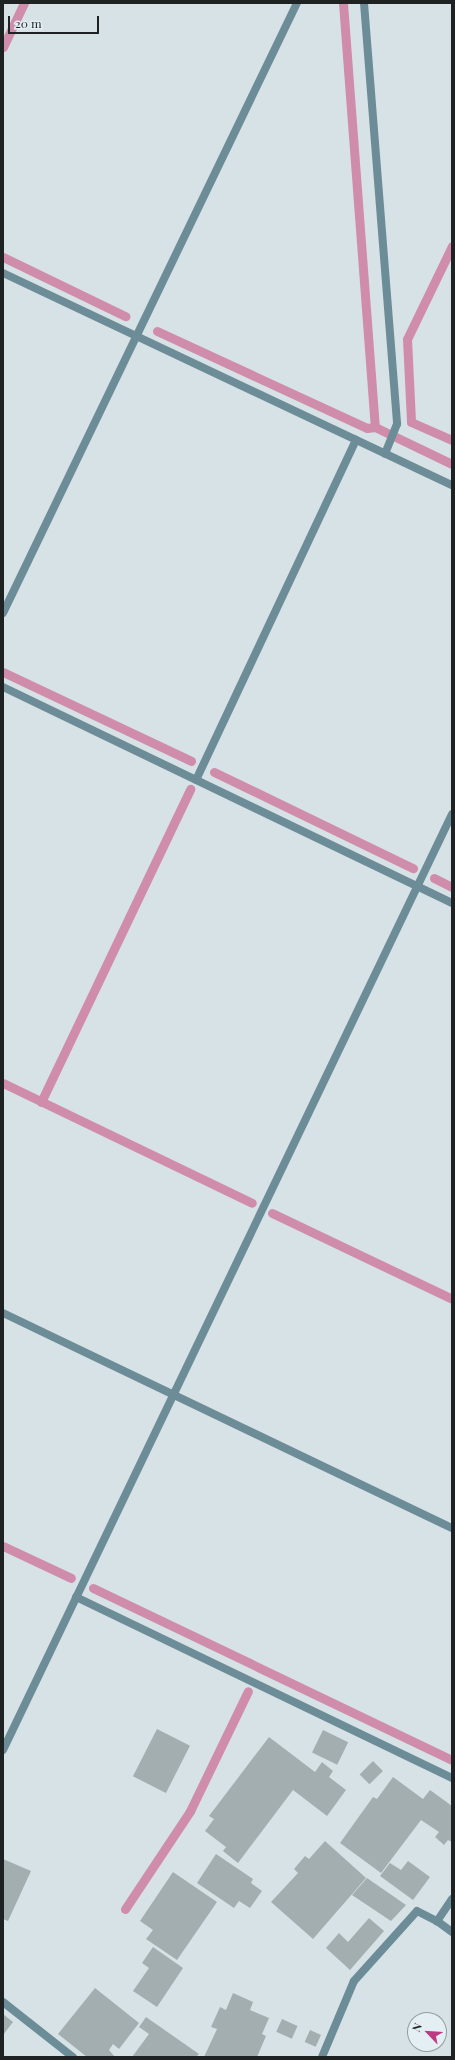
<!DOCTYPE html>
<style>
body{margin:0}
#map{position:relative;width:455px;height:2060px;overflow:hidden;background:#d6e2e5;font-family:"Playfair Display",serif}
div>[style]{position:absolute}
.stream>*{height:9px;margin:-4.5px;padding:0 4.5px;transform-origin:4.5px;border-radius:4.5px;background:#cf8dab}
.building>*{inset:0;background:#a3aeb1;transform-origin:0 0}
.minor>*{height:8px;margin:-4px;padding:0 4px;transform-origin:4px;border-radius:4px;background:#6c8d97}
.tertiary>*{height:8px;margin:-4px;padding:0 4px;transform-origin:4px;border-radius:4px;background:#6c8d97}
span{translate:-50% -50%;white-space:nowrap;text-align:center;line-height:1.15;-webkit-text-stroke:3px #e4eff3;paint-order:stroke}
.frame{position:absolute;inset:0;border:4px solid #1e2223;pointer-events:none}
.north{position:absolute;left:407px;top:2012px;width:40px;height:40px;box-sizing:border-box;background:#e4eff3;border:1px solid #959da0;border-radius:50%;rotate:295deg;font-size:11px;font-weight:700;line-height:16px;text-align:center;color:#1e2223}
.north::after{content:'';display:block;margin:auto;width:14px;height:18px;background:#bd3b82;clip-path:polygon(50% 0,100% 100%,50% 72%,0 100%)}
.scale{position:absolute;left:8px;top:16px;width:91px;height:18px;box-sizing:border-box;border:2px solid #1e2223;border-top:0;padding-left:5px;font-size:12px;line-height:14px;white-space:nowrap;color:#1e2223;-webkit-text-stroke:3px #e4eff3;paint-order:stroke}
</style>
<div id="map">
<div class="stream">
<div style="left:343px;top:3px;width:425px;rotate:85.7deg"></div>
<div style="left:375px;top:427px;width:85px;rotate:25.7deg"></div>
<div style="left:3px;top:47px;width:49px;rotate:-64.5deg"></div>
<div style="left:452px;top:246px;width:103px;rotate:115.8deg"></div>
<div style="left:407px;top:339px;width:83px;rotate:87.2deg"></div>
<div style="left:411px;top:422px;width:45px;rotate:23.7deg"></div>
<div style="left:3px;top:257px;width:136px;rotate:25.8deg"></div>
<div style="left:157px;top:331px;width:231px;rotate:24.8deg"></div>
<div style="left:367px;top:428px;width:8px;rotate:-7deg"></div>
<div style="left:3px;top:672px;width:208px;rotate:25.3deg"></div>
<div style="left:214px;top:772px;width:221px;rotate:25.8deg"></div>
<div style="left:434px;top:878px;width:20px;rotate:27deg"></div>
<div style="left:3px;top:1083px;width:276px;rotate:25.7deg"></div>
<div style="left:41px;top:1102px;width:347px;rotate:-64.5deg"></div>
<div style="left:272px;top:1213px;width:199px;rotate:25.5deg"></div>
<div style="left:3px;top:1546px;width:75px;rotate:25.2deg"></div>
<div style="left:93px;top:1588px;width:398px;rotate:25.6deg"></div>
<div style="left:125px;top:1909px;width:118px;rotate:-56.4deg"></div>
<div style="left:190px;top:1811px;width:133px;rotate:-64.2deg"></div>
</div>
<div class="building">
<div style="left:157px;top:1729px;width:37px;height:53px;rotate:27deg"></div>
<div style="left:323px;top:1730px;width:28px;height:25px;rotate:26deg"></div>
<div style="clip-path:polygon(269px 1737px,315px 1772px,322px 1762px,333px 1771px,329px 1777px,346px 1790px,327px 1816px,293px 1790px,238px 1863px,223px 1851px,226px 1847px,205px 1831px,214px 1819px,209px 1816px)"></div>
<div style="left:373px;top:1761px;width:14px;height:19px;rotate:45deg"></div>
<div style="clip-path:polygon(393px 1777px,423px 1799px,430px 1790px,452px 1806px,452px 1842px,448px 1840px,444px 1845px,435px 1837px,439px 1832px,421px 1820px,381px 1873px,340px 1843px,373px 1797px,377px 1799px)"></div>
<div style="clip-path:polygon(325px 1841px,366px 1878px,313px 1939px,271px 1902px,298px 1873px,294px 1869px,305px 1856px,309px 1859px)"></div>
<div style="clip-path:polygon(216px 1854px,253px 1879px,251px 1883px,262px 1891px,250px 1908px,239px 1901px,234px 1908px,197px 1883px)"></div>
<div style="clip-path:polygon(3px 1859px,31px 1871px,8px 1921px,3px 1919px)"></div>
<div style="clip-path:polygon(408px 1861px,430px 1877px,413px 1900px,380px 1876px,390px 1863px,401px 1870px)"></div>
<div style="clip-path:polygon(173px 1872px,217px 1902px,177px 1960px,146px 1939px,153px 1930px,140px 1921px)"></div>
<div style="clip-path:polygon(367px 1878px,406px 1905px,391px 1921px,352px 1895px)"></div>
<div style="clip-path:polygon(369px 1918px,384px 1931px,350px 1970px,326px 1948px,339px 1933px,348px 1942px)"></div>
<div style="clip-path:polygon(153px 1947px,183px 1968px,157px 2007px,133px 1991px,149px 1968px,142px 1963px)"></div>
<div style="clip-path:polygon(95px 1988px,139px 2023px,119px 2049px,113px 2044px,109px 2050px,115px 2057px,87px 2057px,58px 2034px)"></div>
<div style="clip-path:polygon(233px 1993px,253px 2002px,250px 2010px,269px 2018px,262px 2034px,266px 2036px,257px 2057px,204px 2057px,217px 2029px,211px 2027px,220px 2007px,226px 2010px)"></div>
<div style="clip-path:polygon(3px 2014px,13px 2022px,3px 2035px)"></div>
<div style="clip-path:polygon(146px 2017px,199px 2054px,196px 2057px,132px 2057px,149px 2034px,139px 2027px)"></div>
<div style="left:282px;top:2019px;width:17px;height:14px;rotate:24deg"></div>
<div style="left:310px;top:2030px;width:12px;height:13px;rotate:24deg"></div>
</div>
<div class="minor">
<div style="left:364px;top:3px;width:422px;rotate:85.5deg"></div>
<div style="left:397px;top:424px;width:32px;rotate:112deg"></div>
<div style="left:3px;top:273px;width:497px;rotate:25.3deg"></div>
<div style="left:3px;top:613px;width:677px;rotate:-64.27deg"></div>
<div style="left:3px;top:687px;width:498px;rotate:25.7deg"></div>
<div style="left:196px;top:780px;width:376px;rotate:-64.8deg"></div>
<div style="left:76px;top:1597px;width:417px;rotate:25.7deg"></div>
<div style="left:3px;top:1750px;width:1038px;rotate:-64.37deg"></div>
<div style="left:452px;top:1899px;width:27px;rotate:124deg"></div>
<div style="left:437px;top:1921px;width:19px;rotate:36deg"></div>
<div style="left:3px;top:2002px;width:89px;rotate:38.2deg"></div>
<div style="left:322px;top:2057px;width:82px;rotate:-67.2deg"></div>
<div style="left:354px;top:1981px;width:94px;rotate:-48deg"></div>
<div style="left:417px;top:1911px;width:22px;rotate:27deg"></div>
</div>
<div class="tertiary">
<div style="left:3px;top:1313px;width:498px;rotate:25.6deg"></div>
</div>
<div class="frame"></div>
<div class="north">N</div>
<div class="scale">20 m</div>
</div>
